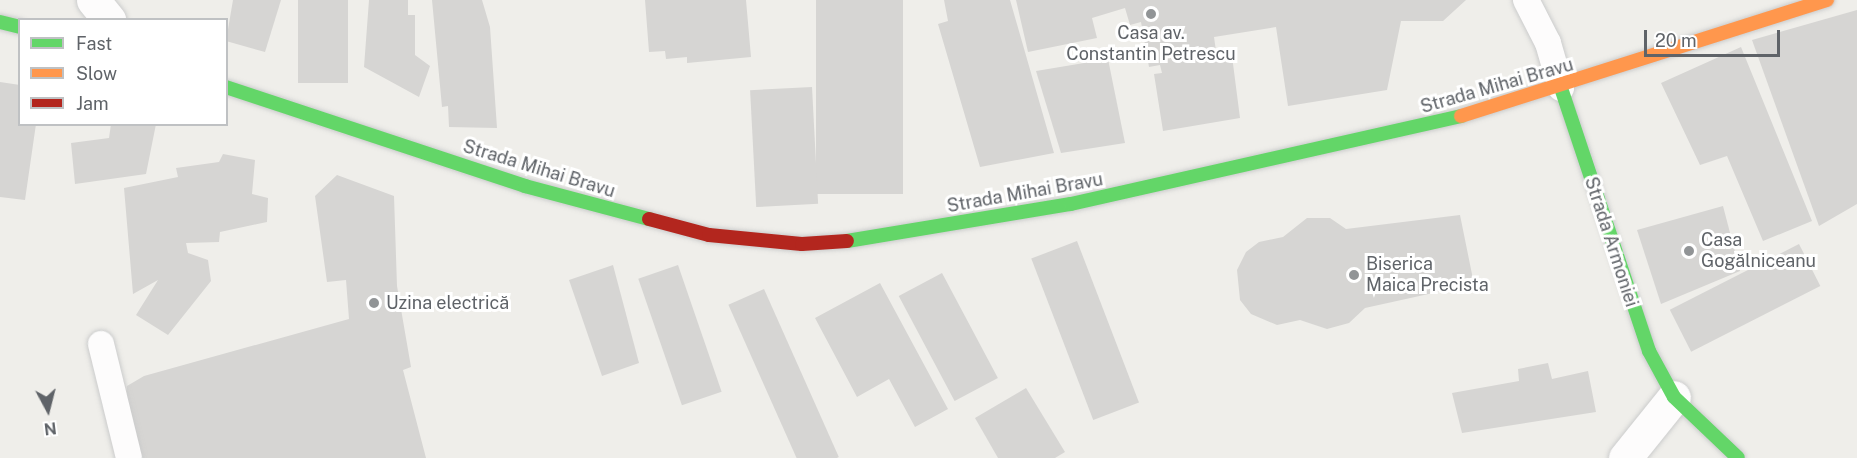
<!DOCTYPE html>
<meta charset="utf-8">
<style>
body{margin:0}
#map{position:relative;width:1857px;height:458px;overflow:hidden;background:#efeeea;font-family:"Public Sans",sans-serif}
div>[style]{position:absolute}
.building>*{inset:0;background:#d6d5d3;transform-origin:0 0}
.roads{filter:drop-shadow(0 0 2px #cbcccc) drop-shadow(0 0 2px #cbcccc)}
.lane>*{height:26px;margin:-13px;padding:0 13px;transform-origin:13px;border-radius:13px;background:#fdfcfc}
.street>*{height:33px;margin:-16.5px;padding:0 16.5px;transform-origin:16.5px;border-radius:16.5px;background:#fdfcfc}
.fast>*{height:14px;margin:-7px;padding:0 7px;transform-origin:7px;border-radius:7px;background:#63d668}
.slow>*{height:14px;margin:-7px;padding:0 7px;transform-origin:7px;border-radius:7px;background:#ff974d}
.jam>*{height:14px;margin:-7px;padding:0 7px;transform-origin:7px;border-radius:7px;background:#b3261e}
.dots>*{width:16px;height:16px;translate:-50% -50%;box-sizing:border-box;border:3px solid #fff;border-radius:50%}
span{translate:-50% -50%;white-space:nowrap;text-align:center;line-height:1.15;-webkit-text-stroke:6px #fff;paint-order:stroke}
.poi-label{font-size:18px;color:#5f6368}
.left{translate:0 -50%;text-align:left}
.street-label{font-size:18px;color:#5f6368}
.legend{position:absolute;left:18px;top:18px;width:210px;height:108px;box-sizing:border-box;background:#fff;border:2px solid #bfc1c3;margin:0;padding:8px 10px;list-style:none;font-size:18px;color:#5f6368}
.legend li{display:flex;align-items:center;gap:12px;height:30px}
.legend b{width:30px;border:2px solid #bfc1c3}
.north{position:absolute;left:18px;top:380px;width:60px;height:60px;-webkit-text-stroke:4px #fff;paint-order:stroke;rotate:173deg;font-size:16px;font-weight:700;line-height:24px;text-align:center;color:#5f6368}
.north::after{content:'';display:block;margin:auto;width:21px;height:27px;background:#5f6368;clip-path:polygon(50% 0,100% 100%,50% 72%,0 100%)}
.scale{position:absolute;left:1644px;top:30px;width:136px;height:27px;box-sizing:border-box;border:3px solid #5f6368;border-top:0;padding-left:8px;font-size:18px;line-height:21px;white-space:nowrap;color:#5f6368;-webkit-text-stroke:4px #fff;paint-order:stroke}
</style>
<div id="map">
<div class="building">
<div style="clip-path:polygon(233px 0,281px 0,265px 52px,226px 41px)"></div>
<div style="left:298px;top:0;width:50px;height:83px"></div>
<div style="clip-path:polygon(369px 0,408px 0,408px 15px,415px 15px,415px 55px,430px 66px,419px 97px,364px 67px)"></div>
<div style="clip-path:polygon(432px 0,482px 0,490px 27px,497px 128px,449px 127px,448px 106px,442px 107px)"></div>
<div style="clip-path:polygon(645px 0,746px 0,751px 57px,687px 63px,687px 57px,666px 59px,665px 51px,649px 52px)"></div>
<div style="left:816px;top:0;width:87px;height:194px"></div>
<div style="clip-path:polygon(944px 0,1010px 0,1054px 153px,980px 167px,938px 24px,948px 21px)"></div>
<div style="clip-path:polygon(1016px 0,1466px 0,1443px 21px,1401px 21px,1387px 90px,1288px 106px,1276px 27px,1214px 37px,1217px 58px,1232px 56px,1240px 118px,1163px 131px,1154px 74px,1162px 73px,1160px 65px,1149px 67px,1141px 22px,1130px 25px,1125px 8px,1092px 18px,1097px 38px,1028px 52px)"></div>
<div style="clip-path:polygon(1857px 10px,1857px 204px,1819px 226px,1752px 40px)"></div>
<div style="clip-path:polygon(1741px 47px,1812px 221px,1763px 241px,1727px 156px,1700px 165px,1661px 83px)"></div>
<div style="clip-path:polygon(1108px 59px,1125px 143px,1061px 153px,1036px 71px)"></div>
<div style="clip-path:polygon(0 82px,20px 85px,20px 124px,36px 124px,25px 200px,0 197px)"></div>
<div style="left:812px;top:87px;width:117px;height:62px;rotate:87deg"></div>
<div style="clip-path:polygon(111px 124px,156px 124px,146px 174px,75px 184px,71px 143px,109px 138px)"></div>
<div style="clip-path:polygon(223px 154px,255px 160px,252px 194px,268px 198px,267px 222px,220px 232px,219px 242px,186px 243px,188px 253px,208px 260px,211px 281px,168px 335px,136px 315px,158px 280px,133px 294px,124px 188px,178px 177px,176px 168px,219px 162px)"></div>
<div style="clip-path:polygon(337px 175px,394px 196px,397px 286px,411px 367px,403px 370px,426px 458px,137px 458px,125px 408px,127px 386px,144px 376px,349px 319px,346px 280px,327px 282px,315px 196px)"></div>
<div style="clip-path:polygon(1723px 206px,1740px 271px,1661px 304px,1637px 230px)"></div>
<div style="clip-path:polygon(1460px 215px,1474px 284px,1365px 308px,1349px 323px,1327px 329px,1300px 320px,1277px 325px,1251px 314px,1240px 300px,1237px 270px,1246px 252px,1259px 242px,1283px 237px,1307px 218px,1330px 218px,1346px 229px)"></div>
<div style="left:1077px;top:241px;width:173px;height:49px;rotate:69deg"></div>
<div style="left:1799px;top:244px;width:47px;height:145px;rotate:63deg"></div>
<div style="clip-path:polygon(613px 265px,639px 363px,602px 376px,569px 280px)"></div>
<div style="left:678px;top:265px;width:134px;height:42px;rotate:71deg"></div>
<div style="left:942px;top:273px;width:119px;height:49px;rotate:62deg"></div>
<div style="clip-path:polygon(880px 283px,948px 409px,915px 427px,889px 379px,857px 397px,815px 318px)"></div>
<div style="left:764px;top:289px;width:184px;height:39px;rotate:66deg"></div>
<div style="clip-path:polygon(1548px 363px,1552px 379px,1588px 371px,1596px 412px,1462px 433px,1452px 393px,1519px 381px,1518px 369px)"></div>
<div style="clip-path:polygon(1026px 388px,1065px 452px,1055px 458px,998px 458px,975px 418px)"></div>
</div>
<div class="roads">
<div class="lane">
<div style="left:1526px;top:0;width:48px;rotate:62.9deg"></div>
<div style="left:1548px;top:43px;width:47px;rotate:73.9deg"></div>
<div style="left:101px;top:344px;width:117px;rotate:76.2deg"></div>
</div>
<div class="street">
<div style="left:93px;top:0;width:26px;rotate:51deg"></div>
<div style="left:1625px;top:458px;width:78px;rotate:-51.2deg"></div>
</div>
<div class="fast">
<div style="left:0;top:22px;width:21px;rotate:14deg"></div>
<div style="left:226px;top:87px;width:315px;rotate:18.3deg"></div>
<div style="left:525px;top:186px;width:128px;rotate:14.9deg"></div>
<div style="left:1561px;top:88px;width:277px;rotate:71.5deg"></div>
<div style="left:1649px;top:351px;width:52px;rotate:61.5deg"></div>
<div style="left:1674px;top:397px;width:88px;rotate:43.6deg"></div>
<div style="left:847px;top:241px;width:227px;rotate:-9.4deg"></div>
<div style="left:1071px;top:204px;width:400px;rotate:-12.7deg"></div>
</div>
<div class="slow">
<div style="left:1461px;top:116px;width:384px;rotate:-17.6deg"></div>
</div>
<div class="jam">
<div style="left:649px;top:219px;width:62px;rotate:14.9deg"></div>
<div style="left:709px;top:235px;width:93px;rotate:5.5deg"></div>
<div style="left:802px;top:244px;width:45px;rotate:-3.8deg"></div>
</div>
</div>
<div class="dots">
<div style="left:1151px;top:14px;background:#919496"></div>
<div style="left:1689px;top:251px;background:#919496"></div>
<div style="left:1354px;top:275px;background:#919496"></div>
<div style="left:374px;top:303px;background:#919496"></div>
</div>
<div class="poi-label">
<span style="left:1151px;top:44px">Casa av.<br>Constantin Petrescu</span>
<span class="left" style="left:1701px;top:251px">Casa<br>Gogălniceanu</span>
<span class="left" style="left:1366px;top:275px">Biserica<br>Maica Precista</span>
<span class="left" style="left:386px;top:303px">Uzina electrică</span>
</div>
<div class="street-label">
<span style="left:1497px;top:86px;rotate:-16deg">Strada Mihai Bravu</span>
<span style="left:539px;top:169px;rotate:17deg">Strada Mihai Bravu</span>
<span style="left:1025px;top:193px;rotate:-10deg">Strada Mihai Bravu</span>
<span style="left:1611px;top:242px;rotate:72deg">Strada Armoniei</span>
</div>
<ul class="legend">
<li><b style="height:8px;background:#63d668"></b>Fast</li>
<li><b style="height:8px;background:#ff974d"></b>Slow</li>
<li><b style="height:8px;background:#b3261e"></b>Jam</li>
</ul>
<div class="north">N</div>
<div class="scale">20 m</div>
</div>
